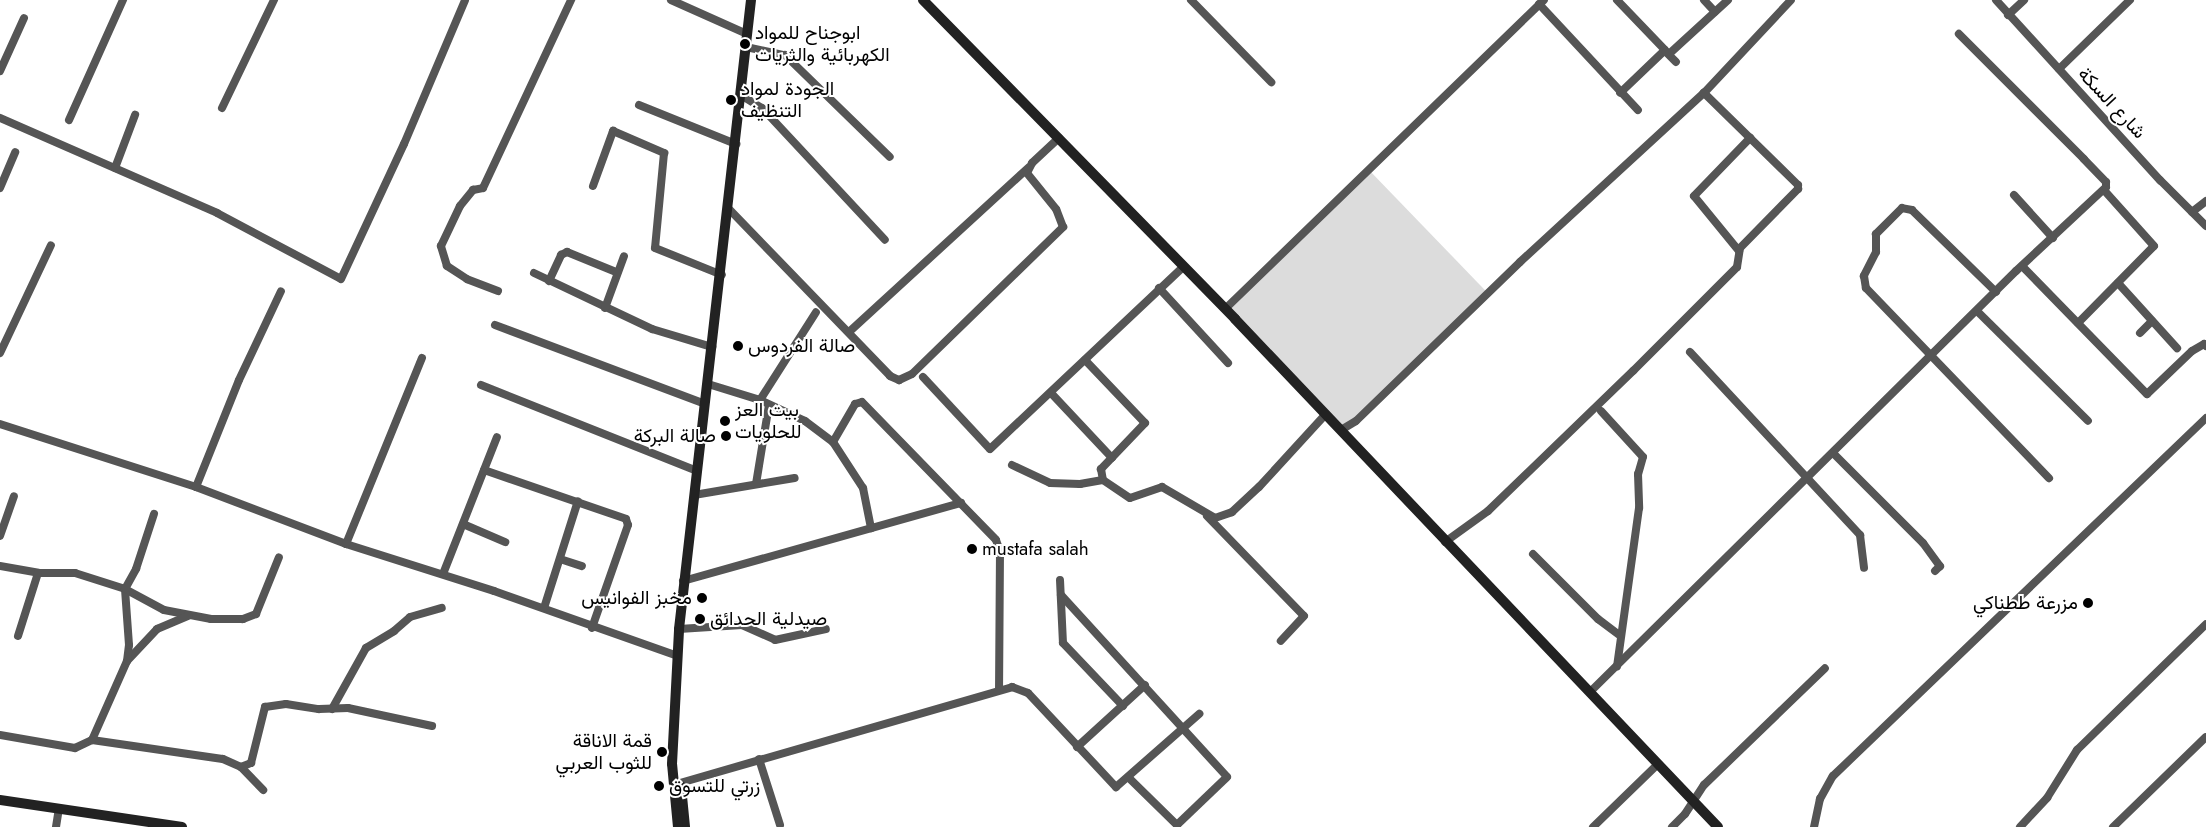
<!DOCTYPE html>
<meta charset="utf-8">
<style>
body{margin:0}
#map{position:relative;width:2206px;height:827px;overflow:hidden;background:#fff;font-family:Jost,Vazirmatn,sans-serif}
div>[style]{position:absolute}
.green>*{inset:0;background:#dcdcdc;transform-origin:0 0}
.minor>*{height:8px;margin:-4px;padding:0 4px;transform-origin:4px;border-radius:4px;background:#555}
.secondary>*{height:10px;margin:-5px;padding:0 5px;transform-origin:5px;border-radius:5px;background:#222}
.dots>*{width:14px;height:14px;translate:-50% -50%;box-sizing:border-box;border:2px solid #fff;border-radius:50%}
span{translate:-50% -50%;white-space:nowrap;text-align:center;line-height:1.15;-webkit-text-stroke:4px #fff;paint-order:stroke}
.poi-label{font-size:19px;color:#000}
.left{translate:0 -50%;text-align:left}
.right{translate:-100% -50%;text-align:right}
.street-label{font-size:19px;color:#000}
</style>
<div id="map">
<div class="green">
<div style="left:1368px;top:169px;width:173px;height:200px;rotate:46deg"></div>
</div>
<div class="minor">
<div style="left:671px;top:0;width:83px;rotate:24.1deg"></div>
<div style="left:1191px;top:0;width:115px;rotate:45.7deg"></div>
<div style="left:1617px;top:0;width:69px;rotate:46.2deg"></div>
<div style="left:1665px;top:50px;width:62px;rotate:136.3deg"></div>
<div style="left:1704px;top:0;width:16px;rotate:47deg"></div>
<div style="left:1996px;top:0;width:244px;rotate:47.7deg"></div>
<div style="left:2160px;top:180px;width:65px;rotate:45deg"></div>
<div style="left:1539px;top:4px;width:145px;rotate:47deg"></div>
<div style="left:2008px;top:15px;width:22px;rotate:-43deg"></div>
<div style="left:746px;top:47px;width:40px;rotate:12deg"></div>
<div style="left:785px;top:55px;width:146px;rotate:44.2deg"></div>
<div style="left:1666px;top:52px;width:14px;rotate:45deg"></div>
<div style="left:1669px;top:54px;width:80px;rotate:-42.5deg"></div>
<div style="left:2059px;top:69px;width:99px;rotate:-44.2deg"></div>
<div style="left:0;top:71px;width:58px;rotate:-65.6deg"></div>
<div style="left:741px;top:95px;width:25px;rotate:32deg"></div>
<div style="left:762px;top:108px;width:180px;rotate:47deg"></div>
<div style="left:639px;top:105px;width:105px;rotate:21.9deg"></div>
<div style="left:222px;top:108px;width:120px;rotate:-64.3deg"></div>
<div style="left:0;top:118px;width:237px;rotate:23.6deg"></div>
<div style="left:217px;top:213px;width:140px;rotate:28deg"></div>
<div style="left:341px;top:279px;width:149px;rotate:-65deg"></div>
<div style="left:404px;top:144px;width:156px;rotate:-67deg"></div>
<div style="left:69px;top:120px;width:132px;rotate:-65.8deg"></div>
<div style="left:115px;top:168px;width:57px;rotate:-69.3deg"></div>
<div style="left:593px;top:186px;width:59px;rotate:-70deg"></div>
<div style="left:613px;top:131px;width:56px;rotate:23.3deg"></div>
<div style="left:664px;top:153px;width:95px;rotate:95.4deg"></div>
<div style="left:655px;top:248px;width:72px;rotate:21.9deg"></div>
<div style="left:0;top:188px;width:39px;rotate:-67deg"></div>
<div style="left:2014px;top:195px;width:58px;rotate:47.8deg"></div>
<div style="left:729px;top:209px;width:232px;rotate:46deg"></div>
<div style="left:890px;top:376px;width:10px;rotate:24deg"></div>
<div style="left:899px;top:380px;width:14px;rotate:-25deg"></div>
<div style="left:912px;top:374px;width:211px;rotate:-44.2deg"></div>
<div style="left:1063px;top:227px;width:19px;rotate:-111deg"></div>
<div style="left:1056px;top:209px;width:46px;rotate:-128.9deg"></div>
<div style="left:1027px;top:173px;width:11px;rotate:-63deg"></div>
<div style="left:1032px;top:163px;width:37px;rotate:-43deg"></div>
<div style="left:2192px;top:212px;width:18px;rotate:-38deg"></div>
<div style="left:1739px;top:251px;width:71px;rotate:-129.3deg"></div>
<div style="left:1694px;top:196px;width:81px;rotate:-46deg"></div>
<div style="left:2022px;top:266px;width:179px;rotate:45.7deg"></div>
<div style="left:2147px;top:394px;width:62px;rotate:-43.7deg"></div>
<div style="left:2192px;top:351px;width:14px;rotate:-30deg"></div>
<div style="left:2204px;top:344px;width:3px;rotate:45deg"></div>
<div style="left:534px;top:273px;width:131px;rotate:25.4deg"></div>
<div style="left:652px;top:329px;width:63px;rotate:16.7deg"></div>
<div style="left:549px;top:281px;width:29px;rotate:-65deg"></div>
<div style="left:561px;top:255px;width:7px;rotate:-27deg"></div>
<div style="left:567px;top:252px;width:53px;rotate:22.2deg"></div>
<div style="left:2118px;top:283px;width:88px;rotate:47.8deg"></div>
<div style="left:1159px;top:288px;width:102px;rotate:47.4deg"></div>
<div style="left:498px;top:291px;width:33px;rotate:-159deg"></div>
<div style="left:467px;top:279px;width:24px;rotate:-147deg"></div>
<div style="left:447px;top:266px;width:21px;rotate:-107deg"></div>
<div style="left:441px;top:246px;width:44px;rotate:-64.6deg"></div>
<div style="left:460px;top:206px;width:21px;rotate:-51deg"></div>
<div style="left:473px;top:190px;width:10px;rotate:-11deg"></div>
<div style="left:483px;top:188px;width:208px;rotate:-64.9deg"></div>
<div style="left:1996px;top:292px;width:117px;rotate:-135.7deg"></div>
<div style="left:1912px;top:210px;width:10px;rotate:-169deg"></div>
<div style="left:1902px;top:208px;width:37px;rotate:135deg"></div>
<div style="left:1876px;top:234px;width:18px;rotate:90deg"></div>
<div style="left:1876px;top:252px;width:27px;rotate:117deg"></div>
<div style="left:1864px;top:276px;width:12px;rotate:81deg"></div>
<div style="left:1866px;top:288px;width:264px;rotate:46.1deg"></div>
<div style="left:605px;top:308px;width:55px;rotate:-69.9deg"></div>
<div style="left:1225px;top:309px;width:444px;rotate:-44.1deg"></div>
<div style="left:1977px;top:311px;width:156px;rotate:44.7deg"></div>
<div style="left:2078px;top:323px;width:108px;rotate:-45.4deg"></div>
<div style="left:2154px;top:246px;width:75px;rotate:-131.8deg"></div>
<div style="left:495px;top:325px;width:224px;rotate:20.6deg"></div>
<div style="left:849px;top:332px;width:243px;rotate:-42.5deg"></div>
<div style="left:2140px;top:333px;width:17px;rotate:-45deg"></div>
<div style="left:1690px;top:352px;width:250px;rotate:47.1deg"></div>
<div style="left:1860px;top:535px;width:33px;rotate:83deg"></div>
<div style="left:0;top:353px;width:119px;rotate:-64.7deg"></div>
<div style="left:1085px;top:360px;width:87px;rotate:46.4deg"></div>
<div style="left:1145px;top:423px;width:64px;rotate:133.7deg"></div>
<div style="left:1101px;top:469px;width:11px;rotate:80deg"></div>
<div style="left:1103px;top:480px;width:32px;rotate:34deg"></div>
<div style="left:1130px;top:498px;width:34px;rotate:-19deg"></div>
<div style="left:1162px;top:487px;width:61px;rotate:30.3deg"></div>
<div style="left:1215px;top:518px;width:18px;rotate:-19deg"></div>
<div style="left:1232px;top:512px;width:37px;rotate:-43deg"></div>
<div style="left:1259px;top:487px;width:99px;rotate:-47.5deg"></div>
<div style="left:923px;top:377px;width:98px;rotate:47.1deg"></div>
<div style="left:990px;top:449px;width:265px;rotate:-43.3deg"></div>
<div style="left:708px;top:384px;width:54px;rotate:17.1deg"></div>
<div style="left:760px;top:400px;width:50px;rotate:25deg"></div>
<div style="left:805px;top:421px;width:35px;rotate:37deg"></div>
<div style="left:833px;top:442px;width:55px;rotate:56.9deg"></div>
<div style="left:863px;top:488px;width:41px;rotate:78.7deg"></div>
<div style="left:481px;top:385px;width:232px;rotate:21.7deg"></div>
<div style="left:1051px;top:393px;width:89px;rotate:46.8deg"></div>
<div style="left:760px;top:400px;width:104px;rotate:-57.5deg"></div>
<div style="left:1601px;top:411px;width:62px;rotate:47.6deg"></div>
<div style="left:1643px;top:457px;width:18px;rotate:106deg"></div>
<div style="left:1638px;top:474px;width:34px;rotate:88deg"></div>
<div style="left:1639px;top:508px;width:160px;rotate:97.9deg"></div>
<div style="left:0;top:424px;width:206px;rotate:17.8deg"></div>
<div style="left:196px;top:487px;width:160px;rotate:20.8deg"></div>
<div style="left:346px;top:544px;width:155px;rotate:17.6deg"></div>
<div style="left:494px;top:591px;width:195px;rotate:19.5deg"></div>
<div style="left:1341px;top:430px;width:17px;rotate:-31deg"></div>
<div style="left:1356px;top:421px;width:228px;rotate:-44.1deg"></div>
<div style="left:1520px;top:262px;width:250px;rotate:-42.6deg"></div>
<div style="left:1704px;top:93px;width:127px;rotate:-46.9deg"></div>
<div style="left:833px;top:442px;width:44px;rotate:-59.9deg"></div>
<div style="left:855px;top:404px;width:7px;rotate:-16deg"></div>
<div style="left:862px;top:402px;width:192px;rotate:45.8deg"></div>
<div style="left:996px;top:540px;width:12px;rotate:70deg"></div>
<div style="left:1000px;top:551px;width:139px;rotate:90.4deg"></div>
<div style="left:1834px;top:454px;width:126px;rotate:45deg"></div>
<div style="left:1923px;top:543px;width:29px;rotate:54deg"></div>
<div style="left:1940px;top:566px;width:7px;rotate:135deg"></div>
<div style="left:1012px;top:465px;width:42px;rotate:25.3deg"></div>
<div style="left:1050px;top:483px;width:30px;rotate:2deg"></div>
<div style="left:1080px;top:484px;width:23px;rotate:-10deg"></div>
<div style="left:484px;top:470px;width:150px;rotate:19deg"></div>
<div style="left:626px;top:519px;width:6px;rotate:72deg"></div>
<div style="left:628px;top:525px;width:109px;rotate:109.3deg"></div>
<div style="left:756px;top:484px;width:80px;rotate:-80.7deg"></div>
<div style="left:196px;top:487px;width:115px;rotate:-68.1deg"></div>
<div style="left:239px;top:380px;width:98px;rotate:-64.7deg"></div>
<div style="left:694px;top:495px;width:102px;rotate:-9.6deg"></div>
<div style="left:1207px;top:516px;width:139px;rotate:45.9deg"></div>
<div style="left:1304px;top:616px;width:34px;rotate:133deg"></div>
<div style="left:463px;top:524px;width:46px;rotate:23.2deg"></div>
<div style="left:0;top:536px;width:42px;rotate:-70.7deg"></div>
<div style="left:1445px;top:542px;width:53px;rotate:-35.8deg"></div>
<div style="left:1488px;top:511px;width:202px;rotate:-44deg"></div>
<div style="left:1633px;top:371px;width:147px;rotate:-45deg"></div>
<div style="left:1737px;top:267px;width:19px;rotate:-81deg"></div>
<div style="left:1740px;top:248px;width:83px;rotate:-45.5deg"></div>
<div style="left:1798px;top:189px;width:4px;rotate:-90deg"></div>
<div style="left:1798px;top:185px;width:132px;rotate:-135.6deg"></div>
<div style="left:346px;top:544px;width:201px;rotate:-67.8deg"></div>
<div style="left:1533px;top:554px;width:92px;rotate:45deg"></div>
<div style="left:1598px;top:619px;width:26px;rotate:37deg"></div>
<div style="left:560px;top:559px;width:23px;rotate:18deg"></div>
<div style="left:0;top:566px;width:39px;rotate:10deg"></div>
<div style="left:38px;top:573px;width:37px"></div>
<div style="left:75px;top:573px;width:52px;rotate:17.7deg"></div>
<div style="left:125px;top:589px;width:44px;rotate:28.3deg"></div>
<div style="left:164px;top:610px;width:48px;rotate:10.8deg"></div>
<div style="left:211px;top:619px;width:32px"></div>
<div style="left:243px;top:619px;width:14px;rotate:-21deg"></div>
<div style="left:256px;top:614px;width:61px;rotate:-68deg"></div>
<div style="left:443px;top:574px;width:147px;rotate:-68.5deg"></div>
<div style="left:1060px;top:580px;width:63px;rotate:87.3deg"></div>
<div style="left:1063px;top:643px;width:87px;rotate:46.4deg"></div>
<div style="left:683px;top:581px;width:289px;rotate:-15.7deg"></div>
<div style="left:1061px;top:595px;width:246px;rotate:47.6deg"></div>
<div style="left:1227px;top:777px;width:69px;rotate:136.2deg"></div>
<div style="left:1177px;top:825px;width:67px;rotate:-135.6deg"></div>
<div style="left:544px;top:608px;width:112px;rotate:-72.4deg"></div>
<div style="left:679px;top:629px;width:63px;rotate:-3.6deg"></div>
<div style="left:742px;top:625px;width:36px;rotate:24deg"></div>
<div style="left:775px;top:640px;width:52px;rotate:-12.2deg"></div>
<div style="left:18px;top:636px;width:66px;rotate:-72.4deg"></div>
<div style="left:127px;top:661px;width:44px;rotate:-46.8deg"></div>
<div style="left:157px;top:629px;width:34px;rotate:-23deg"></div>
<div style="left:1590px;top:692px;width:599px;rotate:-44.66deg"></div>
<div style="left:2016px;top:271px;width:123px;rotate:-43deg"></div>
<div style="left:2106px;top:187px;width:5px;rotate:-90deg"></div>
<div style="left:2106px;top:182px;width:32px;rotate:-134deg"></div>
<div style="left:2084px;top:159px;width:177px;rotate:-135deg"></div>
<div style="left:332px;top:709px;width:70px;rotate:-60.9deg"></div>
<div style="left:366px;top:648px;width:33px;rotate:-31deg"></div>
<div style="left:394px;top:631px;width:21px;rotate:-41deg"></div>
<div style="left:410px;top:617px;width:33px;rotate:-16deg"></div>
<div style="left:0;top:735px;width:76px;rotate:9.8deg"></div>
<div style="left:75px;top:748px;width:19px;rotate:-25deg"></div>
<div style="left:92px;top:740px;width:132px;rotate:8.3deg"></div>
<div style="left:223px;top:759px;width:20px;rotate:24deg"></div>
<div style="left:241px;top:767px;width:32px;rotate:46deg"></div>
<div style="left:92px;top:740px;width:86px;rotate:-66.1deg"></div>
<div style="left:127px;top:661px;width:16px;rotate:-83deg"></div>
<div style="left:129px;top:645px;width:56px;rotate:-94.1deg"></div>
<div style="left:125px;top:589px;width:23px;rotate:-61deg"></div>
<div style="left:136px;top:569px;width:58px;rotate:-71.9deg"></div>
<div style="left:1077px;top:747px;width:92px;rotate:-42.4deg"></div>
<div style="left:759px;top:759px;width:69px;rotate:72.3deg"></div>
<div style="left:241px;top:767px;width:11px;rotate:-22deg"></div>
<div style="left:251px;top:763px;width:58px;rotate:-76deg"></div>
<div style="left:265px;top:707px;width:21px;rotate:-8deg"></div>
<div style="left:286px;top:704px;width:33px;rotate:9deg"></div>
<div style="left:319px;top:709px;width:29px;rotate:-2deg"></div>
<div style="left:348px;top:708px;width:86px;rotate:12.1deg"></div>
<div style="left:680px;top:783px;width:346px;rotate:-16.1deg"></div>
<div style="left:1012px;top:687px;width:17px;rotate:21deg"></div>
<div style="left:1028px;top:693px;width:129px;rotate:46.9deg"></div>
<div style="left:1116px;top:787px;width:111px;rotate:-41.3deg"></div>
<div style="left:56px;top:827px;width:18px;rotate:-81deg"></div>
<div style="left:1593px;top:827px;width:91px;rotate:-44.1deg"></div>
<div style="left:1672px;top:827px;width:18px;rotate:-45deg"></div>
<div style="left:1685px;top:814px;width:35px;rotate:-57deg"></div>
<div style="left:1704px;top:785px;width:168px;rotate:-44deg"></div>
<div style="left:1814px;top:827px;width:29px;rotate:-78deg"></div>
<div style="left:1820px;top:799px;width:26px;rotate:-61deg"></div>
<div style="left:1833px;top:776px;width:517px;rotate:-43.82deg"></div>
<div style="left:2020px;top:827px;width:40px;rotate:-47deg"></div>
<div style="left:2047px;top:798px;width:57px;rotate:-58deg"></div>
<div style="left:2077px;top:750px;width:180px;rotate:-44.3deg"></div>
<div style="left:2113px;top:827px;width:129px;rotate:-44.1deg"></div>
</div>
<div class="secondary">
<div style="left:923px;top:0;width:446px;rotate:45.6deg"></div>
<div style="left:1235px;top:319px;width:701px;rotate:46.45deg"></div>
<div style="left:681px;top:786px;width:41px;rotate:84.4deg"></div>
<div style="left:0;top:800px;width:184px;rotate:8.4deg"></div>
<div style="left:678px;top:827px;width:63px;rotate:-95.4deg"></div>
<div style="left:672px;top:764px;width:135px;rotate:-87deg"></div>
<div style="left:679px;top:629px;width:633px;rotate:-83.47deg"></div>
</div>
<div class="dots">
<div style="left:745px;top:44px;background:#000"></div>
<div style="left:731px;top:100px;background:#000"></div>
<div style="left:738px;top:346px;background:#000"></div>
<div style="left:725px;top:421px;background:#000"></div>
<div style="left:726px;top:436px;background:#000"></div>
<div style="left:972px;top:549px;background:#000"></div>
<div style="left:702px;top:598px;background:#000"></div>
<div style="left:2088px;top:603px;background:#000"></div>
<div style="left:700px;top:619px;background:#000"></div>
<div style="left:662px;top:752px;background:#000"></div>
<div style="left:659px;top:786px;background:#000"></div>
</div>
<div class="poi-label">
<span class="left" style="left:755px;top:44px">ابوجناح للمواد<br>الكهربائية والثريات</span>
<span class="left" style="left:741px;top:100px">الجودة لمواد<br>التنظيف</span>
<span class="left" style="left:748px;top:346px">صالة الفردوس</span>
<span class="left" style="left:735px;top:421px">بيت العز<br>للحلويات</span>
<span class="right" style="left:716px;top:436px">صالة البركة</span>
<span class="left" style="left:982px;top:549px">mustafa salah</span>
<span class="right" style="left:692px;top:598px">مخبز الفوانيس</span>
<span class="right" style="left:2078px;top:603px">مزرعة ططناكي</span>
<span class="left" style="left:710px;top:619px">صيدلية الحدائق</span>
<span class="right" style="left:652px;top:752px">قمة الاناقة<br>للثوب العربي</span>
<span class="left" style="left:669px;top:786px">زرتي للتسوق</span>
</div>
<div class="street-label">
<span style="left:2112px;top:103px;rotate:47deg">شارع السكة</span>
</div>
</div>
